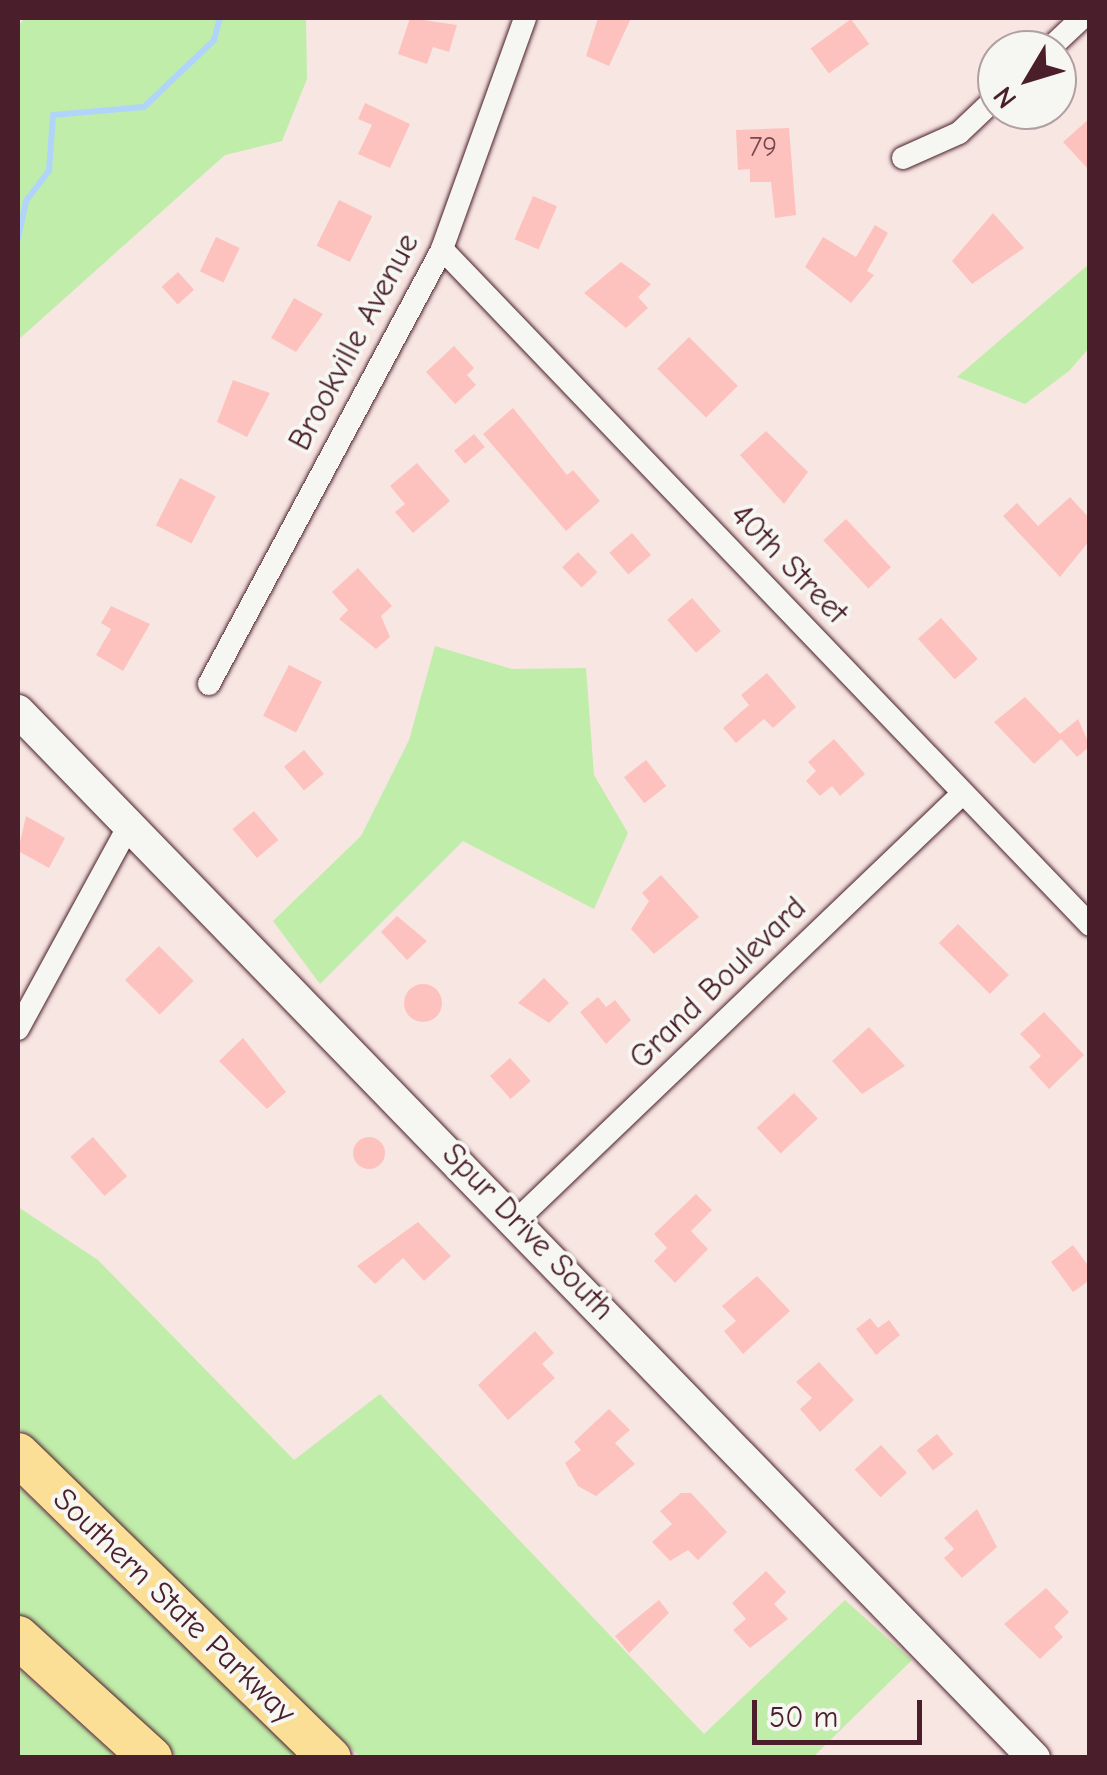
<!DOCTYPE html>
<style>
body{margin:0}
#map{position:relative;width:1107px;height:1775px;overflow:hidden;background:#f8e6e2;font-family:"Comic Neue",sans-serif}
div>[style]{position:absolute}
.green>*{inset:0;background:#c1edaa}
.stream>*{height:6px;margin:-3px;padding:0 3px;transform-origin:3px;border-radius:3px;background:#b1d5fa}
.building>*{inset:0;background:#fec2be;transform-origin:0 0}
.round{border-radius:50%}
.roads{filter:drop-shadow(0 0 2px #4a1f2b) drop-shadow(0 0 2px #4a1f2b)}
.street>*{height:22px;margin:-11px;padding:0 11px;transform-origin:11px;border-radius:11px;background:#f6f6f2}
.secondary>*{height:32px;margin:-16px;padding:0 16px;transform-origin:16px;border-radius:16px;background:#f6f6f2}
.highway>*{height:42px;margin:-21px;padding:0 21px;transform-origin:21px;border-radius:21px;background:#fbdf96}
span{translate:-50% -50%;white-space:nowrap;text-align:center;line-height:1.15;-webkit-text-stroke:8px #f6f6f2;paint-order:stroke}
.number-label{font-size:28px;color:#774850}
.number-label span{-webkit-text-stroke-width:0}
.street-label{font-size:32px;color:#4a1f2b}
.frame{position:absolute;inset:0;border:20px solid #4a1f2b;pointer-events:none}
.north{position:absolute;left:977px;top:30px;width:100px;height:100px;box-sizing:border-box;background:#f6f6f2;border:2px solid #b1a0a2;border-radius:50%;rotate:232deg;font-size:28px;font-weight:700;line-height:40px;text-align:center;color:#4a1f2b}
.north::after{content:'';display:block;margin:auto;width:35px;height:45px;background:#4a1f2b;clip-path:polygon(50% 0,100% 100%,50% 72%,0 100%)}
.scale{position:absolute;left:752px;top:1700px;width:170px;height:45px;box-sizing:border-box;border:5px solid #4a1f2b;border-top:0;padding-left:12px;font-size:30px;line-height:35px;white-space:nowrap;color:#4a1f2b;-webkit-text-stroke:8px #f6f6f2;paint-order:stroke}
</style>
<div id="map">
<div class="green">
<div style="clip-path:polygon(25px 18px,306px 18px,307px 79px,282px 141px,225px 155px,18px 340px,18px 26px)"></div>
<div style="clip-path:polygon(1089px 264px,1089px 348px,1069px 371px,1025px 404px,957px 377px)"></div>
<div style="clip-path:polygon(435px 646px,512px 669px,586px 668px,594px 775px,628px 833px,594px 909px,463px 841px,320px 984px,273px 921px,361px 836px,409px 740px)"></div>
<div style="clip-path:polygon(18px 1207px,98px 1260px,294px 1460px,380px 1394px,704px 1734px,845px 1600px,912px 1660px,813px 1757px,360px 1757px,18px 1427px)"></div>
<div style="clip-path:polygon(18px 1486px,298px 1757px,178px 1757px,18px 1614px)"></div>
<div style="clip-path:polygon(18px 1668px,117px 1757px,18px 1757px)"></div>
</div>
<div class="stream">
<div style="left:18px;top:239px;width:39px;rotate:-78deg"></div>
<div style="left:26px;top:201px;width:39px;rotate:-53deg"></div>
<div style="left:49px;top:170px;width:55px;rotate:-85.8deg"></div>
<div style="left:53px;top:115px;width:91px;rotate:-5deg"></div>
<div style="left:144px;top:107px;width:97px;rotate:-43.7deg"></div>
<div style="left:214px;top:40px;width:23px;rotate:-75deg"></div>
</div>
<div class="building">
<div style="clip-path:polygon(410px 18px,457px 25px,449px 52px,433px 47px,427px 64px,398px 54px)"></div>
<div style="clip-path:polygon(598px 18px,631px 18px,609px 66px,586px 56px)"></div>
<div style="left:851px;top:19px;width:31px;height:50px;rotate:54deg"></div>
<div style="clip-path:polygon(365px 103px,410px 124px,390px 168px,358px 154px,372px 125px,358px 119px)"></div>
<div style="clip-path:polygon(1090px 118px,1090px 171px,1063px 142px)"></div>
<div style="clip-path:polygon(789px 128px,796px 215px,775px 218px,771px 182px,750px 182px,750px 169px,738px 170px,736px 130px)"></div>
<div style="left:533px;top:196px;width:26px;height:47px;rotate:23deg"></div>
<div style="left:339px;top:200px;width:37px;height:51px;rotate:26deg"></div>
<div style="clip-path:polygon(993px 213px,1024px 248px,972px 284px,952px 261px)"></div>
<div style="clip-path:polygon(875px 225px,888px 233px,867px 271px,874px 275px,851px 303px,805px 267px,823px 237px,856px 257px)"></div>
<div style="left:216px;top:237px;width:26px;height:38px;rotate:25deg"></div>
<div style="clip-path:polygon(621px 262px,651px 284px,638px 297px,648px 308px,626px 328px,584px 293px)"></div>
<div style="left:178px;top:272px;width:24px;height:22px;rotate:48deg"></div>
<div style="clip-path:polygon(294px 298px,323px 314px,296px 352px,271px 338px)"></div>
<div style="left:689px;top:337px;width:69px;height:45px;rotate:45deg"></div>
<div style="clip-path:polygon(454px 346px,474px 368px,467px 375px,476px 385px,455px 404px,426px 372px)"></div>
<div style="clip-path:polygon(233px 380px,270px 393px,247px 437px,217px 422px)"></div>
<div style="clip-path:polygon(513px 408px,567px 475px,573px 470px,600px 501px,566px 531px,483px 434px)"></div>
<div style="clip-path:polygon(766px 431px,808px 472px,784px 504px,740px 455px)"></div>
<div style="left:474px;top:434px;width:17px;height:26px;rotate:50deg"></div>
<div style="clip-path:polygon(417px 463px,450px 501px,413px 533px,395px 512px,405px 504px,390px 486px)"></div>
<div style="left:180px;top:478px;width:40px;height:53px;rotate:27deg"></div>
<div style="clip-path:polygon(1070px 497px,1090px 519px,1090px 540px,1060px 577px,1003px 516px,1017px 503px,1038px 526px)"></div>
<div style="left:846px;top:519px;width:66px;height:31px;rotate:47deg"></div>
<div style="left:632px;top:533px;width:29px;height:30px;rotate:49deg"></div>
<div style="left:578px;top:552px;width:28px;height:22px;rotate:46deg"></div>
<div style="clip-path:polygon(358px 568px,392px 606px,381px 616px,390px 637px,376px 649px,339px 619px,348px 610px,332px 592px)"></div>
<div style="left:692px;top:598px;width:44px;height:33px;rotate:49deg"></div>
<div style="clip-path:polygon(111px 606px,150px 624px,123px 671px,96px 655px,111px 629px,101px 623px)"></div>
<div style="left:941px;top:618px;width:55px;height:31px;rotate:48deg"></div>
<div style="left:289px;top:665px;width:37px;height:57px;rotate:27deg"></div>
<div style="clip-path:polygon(767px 673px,796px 707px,773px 728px,764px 719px,736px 743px,723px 728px,749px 705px,741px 695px)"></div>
<div style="clip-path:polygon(1025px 697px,1060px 734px,1078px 719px,1090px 746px,1077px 757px,1061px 739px,1034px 764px,994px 722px)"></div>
<div style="clip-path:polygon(834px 739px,865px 774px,840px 796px,832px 786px,820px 796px,806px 781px,816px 771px,808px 762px)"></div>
<div style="left:304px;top:750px;width:31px;height:26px;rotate:50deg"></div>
<div style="left:646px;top:760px;width:33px;height:28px;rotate:52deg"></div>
<div style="left:254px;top:811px;width:38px;height:28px;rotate:50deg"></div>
<div style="clip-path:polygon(26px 816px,65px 838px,49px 868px,18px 851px)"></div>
<div style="clip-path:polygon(661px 875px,699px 917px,654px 954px,631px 929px,649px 901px,642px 893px)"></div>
<div style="clip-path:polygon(397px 916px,427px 941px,407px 960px,381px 932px)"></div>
<div style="left:958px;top:924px;width:72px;height:27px;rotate:45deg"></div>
<div style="left:159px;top:946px;width:49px;height:48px;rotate:45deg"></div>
<div style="clip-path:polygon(544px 978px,569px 1003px,549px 1023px,518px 1003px)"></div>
<div class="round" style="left:404px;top:984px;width:38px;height:38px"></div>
<div style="clip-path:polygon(598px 997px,606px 1007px,615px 1000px,631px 1020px,606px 1044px,580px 1012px)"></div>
<div style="clip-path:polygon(1044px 1012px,1084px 1055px,1049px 1089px,1029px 1067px,1041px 1056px,1020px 1034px)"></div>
<div style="clip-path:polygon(869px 1027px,905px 1066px,862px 1094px,832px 1061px)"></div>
<div style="clip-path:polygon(243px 1038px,286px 1092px,267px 1109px,219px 1061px)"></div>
<div style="left:510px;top:1058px;width:31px;height:27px;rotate:48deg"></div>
<div style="left:794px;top:1093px;width:35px;height:51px;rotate:47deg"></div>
<div class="round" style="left:353px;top:1137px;width:32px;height:32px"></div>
<div style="left:93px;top:1137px;width:52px;height:30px;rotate:49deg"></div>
<div style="clip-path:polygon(696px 1194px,712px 1210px,691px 1231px,708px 1249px,675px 1283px,654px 1261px,667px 1248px,654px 1234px)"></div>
<div style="clip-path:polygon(418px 1222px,451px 1256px,424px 1281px,403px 1258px,375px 1284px,357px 1266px)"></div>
<div style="clip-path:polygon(1073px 1245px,1090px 1268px,1090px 1280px,1073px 1292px,1051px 1262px)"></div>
<div style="clip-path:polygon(757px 1276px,790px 1311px,743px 1354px,724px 1331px,736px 1321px,722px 1306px)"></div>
<div style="clip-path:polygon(870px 1318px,878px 1328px,889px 1320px,900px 1335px,876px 1355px,856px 1329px)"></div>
<div style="clip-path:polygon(535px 1331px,554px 1353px,542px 1364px,555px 1378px,508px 1420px,478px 1385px)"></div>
<div style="clip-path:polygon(819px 1362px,854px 1400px,820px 1432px,800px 1409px,812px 1398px,796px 1382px)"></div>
<div style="clip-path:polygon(609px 1409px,630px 1430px,615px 1443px,635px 1464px,596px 1496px,578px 1486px,565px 1463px,581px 1450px,574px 1442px)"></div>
<div style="left:937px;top:1434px;width:26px;height:26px;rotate:51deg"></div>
<div style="left:881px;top:1445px;width:38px;height:36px;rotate:47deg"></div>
<div style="clip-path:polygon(681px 1493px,691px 1493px,727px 1532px,698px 1560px,688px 1550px,670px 1561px,652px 1542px,672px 1524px,660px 1511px)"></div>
<div style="clip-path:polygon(977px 1509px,997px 1547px,962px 1578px,944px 1558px,954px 1549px,944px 1538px)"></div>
<div style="clip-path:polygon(766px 1571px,786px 1592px,774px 1604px,788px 1619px,750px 1648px,733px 1630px,746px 1619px,732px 1603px)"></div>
<div style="clip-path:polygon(1046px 1588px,1069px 1612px,1054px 1627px,1063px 1637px,1040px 1659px,1004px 1624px)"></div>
<div style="clip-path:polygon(659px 1600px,669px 1613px,629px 1653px,615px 1636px)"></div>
</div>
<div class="roads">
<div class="street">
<div style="left:1048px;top:50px;width:47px;rotate:-43.3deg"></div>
<div style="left:903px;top:158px;width:61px;rotate:-24.1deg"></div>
<div style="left:959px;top:133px;width:52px;rotate:-43.5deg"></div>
<div style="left:442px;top:249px;width:936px;rotate:46.21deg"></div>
<div style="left:209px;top:684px;width:493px;rotate:-61.8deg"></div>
<div style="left:442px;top:249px;width:245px;rotate:-70.2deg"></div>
<div style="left:18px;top:1029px;width:236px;rotate:-61.4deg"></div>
<div style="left:517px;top:1220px;width:617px;rotate:-43.75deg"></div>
</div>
<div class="secondary">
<div style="left:18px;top:711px;width:1459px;rotate:45.86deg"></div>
</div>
<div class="highway">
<div style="left:18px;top:1454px;width:436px;rotate:44.3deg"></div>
<div style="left:18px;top:1637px;width:180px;rotate:42.3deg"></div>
</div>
</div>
<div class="number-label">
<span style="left:763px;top:147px">79</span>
</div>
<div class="street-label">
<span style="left:354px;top:342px;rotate:-62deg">Brookville Avenue</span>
<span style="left:789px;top:564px;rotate:46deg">40th Street</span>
<span style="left:718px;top:983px;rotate:-44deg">Grand Boulevard</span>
<span style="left:528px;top:1232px;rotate:46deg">Spur Drive South</span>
<span style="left:174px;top:1606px;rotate:44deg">Southern State Parkway</span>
</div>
<div class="frame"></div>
<div class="north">N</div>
<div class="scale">50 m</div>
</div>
